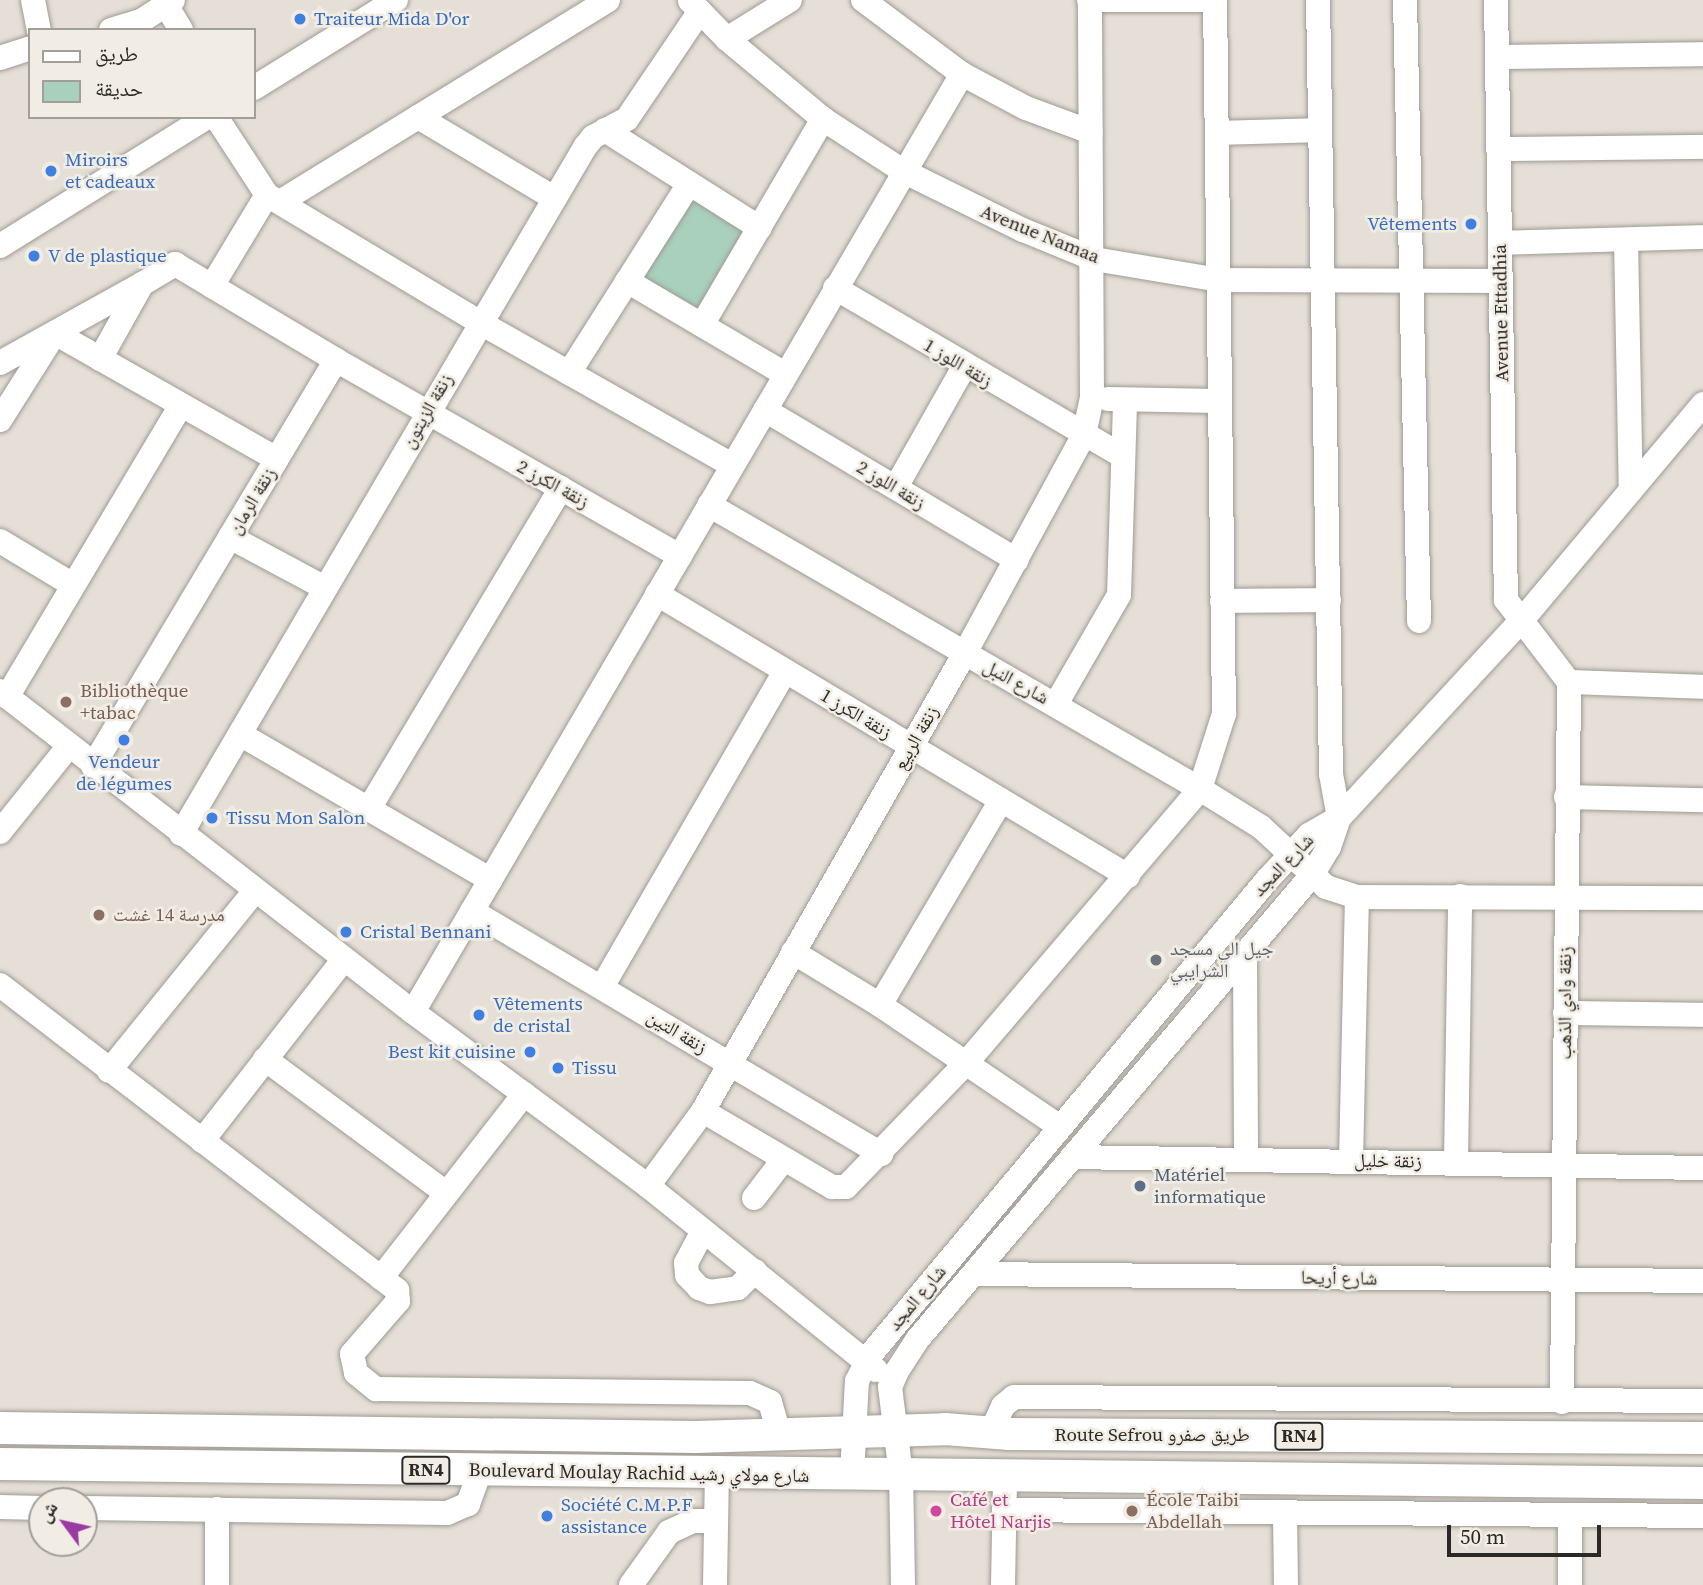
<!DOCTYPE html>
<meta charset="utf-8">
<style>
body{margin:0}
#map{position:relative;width:1703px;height:1585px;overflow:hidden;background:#e5dfd7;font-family:"Source Serif 4","Noto Naskh Arabic",serif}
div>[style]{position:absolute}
.green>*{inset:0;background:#a9d0bc;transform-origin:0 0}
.roads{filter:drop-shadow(0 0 2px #9f9a93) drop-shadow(0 0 2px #9f9a93)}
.minor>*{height:24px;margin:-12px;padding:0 12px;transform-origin:12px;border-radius:12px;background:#fff}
.major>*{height:32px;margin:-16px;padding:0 16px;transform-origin:16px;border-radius:16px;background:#fff}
.dots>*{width:19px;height:19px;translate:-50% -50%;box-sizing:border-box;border:4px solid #f2ede4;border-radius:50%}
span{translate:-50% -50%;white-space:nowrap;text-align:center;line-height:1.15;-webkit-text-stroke:5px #f2ede4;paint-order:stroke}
.shield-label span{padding:2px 5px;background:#f2ede4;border:2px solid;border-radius:5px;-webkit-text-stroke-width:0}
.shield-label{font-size:18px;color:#2b2926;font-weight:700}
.shop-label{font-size:19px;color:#366cbe}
.left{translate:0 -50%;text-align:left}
.right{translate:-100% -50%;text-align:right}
.street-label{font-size:19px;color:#2b2926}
.education-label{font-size:19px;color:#785e54}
.worship-label{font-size:19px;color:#5b616d}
.service-label{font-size:19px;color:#4e5e75}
.hotel-label{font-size:19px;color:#b23c85}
.legend{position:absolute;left:28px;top:28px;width:228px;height:91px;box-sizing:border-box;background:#f2ede4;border:2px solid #a29f98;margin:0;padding:9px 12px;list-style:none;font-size:21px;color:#2b2926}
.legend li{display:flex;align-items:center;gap:14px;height:35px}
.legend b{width:35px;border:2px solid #a29f98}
.north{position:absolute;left:28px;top:1487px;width:70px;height:70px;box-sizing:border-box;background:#f2ede4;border:2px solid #a29f98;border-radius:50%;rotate:303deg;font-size:19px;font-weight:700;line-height:28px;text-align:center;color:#2b2926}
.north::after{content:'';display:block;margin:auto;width:24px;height:32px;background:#9a3ba3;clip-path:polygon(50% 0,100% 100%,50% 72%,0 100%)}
.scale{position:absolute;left:1447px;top:1525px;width:154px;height:32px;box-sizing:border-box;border:4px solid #2b2926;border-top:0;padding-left:9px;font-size:21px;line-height:24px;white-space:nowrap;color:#2b2926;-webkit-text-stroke:5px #f2ede4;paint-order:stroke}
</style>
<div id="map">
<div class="green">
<div style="left:690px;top:185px;width:80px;height:109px;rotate:32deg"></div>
</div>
<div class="roads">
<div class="minor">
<div style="left:33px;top:0;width:31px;rotate:79deg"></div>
<div style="left:163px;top:0;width:35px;rotate:59deg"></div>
<div style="left:863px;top:0;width:124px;rotate:36.8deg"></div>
<div style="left:962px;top:74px;width:72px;rotate:28deg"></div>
<div style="left:1026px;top:108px;width:69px;rotate:20.3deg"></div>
<div style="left:1089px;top:0;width:126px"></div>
<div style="left:1405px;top:0;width:621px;rotate:88.71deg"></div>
<div style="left:1496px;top:0;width:600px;rotate:89.05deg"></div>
<div style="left:1506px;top:600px;width:103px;rotate:52.5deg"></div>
<div style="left:1569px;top:682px;width:720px;rotate:90.56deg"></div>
<div style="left:690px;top:1px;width:53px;rotate:45.8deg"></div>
<div style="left:727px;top:39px;width:125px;rotate:39.8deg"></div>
<div style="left:823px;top:119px;width:95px;rotate:33deg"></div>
<div style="left:903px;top:171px;width:134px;rotate:26.2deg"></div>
<div style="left:1023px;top:230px;width:77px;rotate:22.2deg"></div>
<div style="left:1094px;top:259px;width:127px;rotate:9.5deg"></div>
<div style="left:1219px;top:280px;width:281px;rotate:0.2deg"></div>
<div style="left:111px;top:30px;width:31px;rotate:-17deg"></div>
<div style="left:141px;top:21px;width:38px;rotate:-33deg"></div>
<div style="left:727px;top:39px;width:74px;rotate:-31.8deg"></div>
<div style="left:1497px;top:57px;width:206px;rotate:-0.8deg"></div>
<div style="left:0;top:58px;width:32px;rotate:-18deg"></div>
<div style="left:254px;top:88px;width:167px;rotate:-31.8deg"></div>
<div style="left:216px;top:117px;width:93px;rotate:56.8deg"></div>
<div style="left:267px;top:195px;width:247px;rotate:30.9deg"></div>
<div style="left:479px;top:322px;width:291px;rotate:29.5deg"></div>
<div style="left:418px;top:117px;width:158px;rotate:30.8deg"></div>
<div style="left:605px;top:130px;width:183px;rotate:32.3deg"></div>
<div style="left:1219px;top:133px;width:101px;rotate:-1.7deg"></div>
<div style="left:1498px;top:149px;width:205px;rotate:-0.6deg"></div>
<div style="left:280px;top:202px;width:385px;rotate:-31.6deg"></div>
<div style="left:1626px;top:240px;width:250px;rotate:88.9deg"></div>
<div style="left:1500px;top:243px;width:203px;rotate:-1.7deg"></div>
<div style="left:0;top:246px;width:244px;rotate:-31.9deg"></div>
<div style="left:627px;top:281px;width:183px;rotate:30.5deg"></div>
<div style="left:835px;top:288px;width:333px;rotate:30.3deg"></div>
<div style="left:702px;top:325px;width:239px;rotate:-59.6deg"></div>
<div style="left:100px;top:359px;width:86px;rotate:-60.8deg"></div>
<div style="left:142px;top:284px;width:39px;rotate:-31deg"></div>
<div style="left:175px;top:264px;width:43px;rotate:30.7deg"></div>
<div style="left:212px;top:286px;width:106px;rotate:-58.9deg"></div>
<div style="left:336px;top:360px;width:396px;rotate:29.7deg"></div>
<div style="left:0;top:363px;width:160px;rotate:-29.1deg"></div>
<div style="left:569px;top:373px;width:224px;rotate:-57.6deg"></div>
<div style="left:1108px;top:399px;width:112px;rotate:1deg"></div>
<div style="left:765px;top:410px;width:293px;rotate:30.8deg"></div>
<div style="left:0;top:420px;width:103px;rotate:-57.7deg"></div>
<div style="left:55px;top:333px;width:255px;rotate:29.6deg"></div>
<div style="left:896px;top:487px;width:138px;rotate:-60.5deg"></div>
<div style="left:709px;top:505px;width:567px;rotate:30.05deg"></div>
<div style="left:1200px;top:789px;width:72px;rotate:31.9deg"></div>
<div style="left:1261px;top:827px;width:88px;rotate:42.7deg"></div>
<div style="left:1326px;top:887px;width:33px;rotate:18deg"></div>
<div style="left:1357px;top:897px;width:346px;rotate:0.2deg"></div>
<div style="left:230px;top:537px;width:108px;rotate:28.2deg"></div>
<div style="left:0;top:541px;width:85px;rotate:31.1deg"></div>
<div style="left:657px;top:594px;width:549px;rotate:30.91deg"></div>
<div style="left:1222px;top:601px;width:107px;rotate:-0.5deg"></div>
<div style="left:1569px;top:682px;width:134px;rotate:2.1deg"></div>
<div style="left:0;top:691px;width:523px;rotate:37.86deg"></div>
<div style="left:413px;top:1012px;width:292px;rotate:36.5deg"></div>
<div style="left:648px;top:1186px;width:293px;rotate:38.9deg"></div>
<div style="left:7px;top:697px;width:338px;rotate:-59.2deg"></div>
<div style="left:1056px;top:704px;width:126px;rotate:-60deg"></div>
<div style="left:1119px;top:595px;width:195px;rotate:-88.2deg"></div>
<div style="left:240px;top:734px;width:290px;rotate:30.2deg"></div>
<div style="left:93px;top:766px;width:473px;rotate:-59.1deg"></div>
<div style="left:336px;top:360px;width:144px;rotate:-149.2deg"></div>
<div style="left:1566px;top:797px;width:137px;rotate:1.3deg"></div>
<div style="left:370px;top:807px;width:372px;rotate:-59.1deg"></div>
<div style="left:0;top:832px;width:110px;rotate:-51.3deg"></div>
<div style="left:181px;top:834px;width:797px;rotate:-59.54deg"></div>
<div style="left:585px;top:147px;width:13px;rotate:-51deg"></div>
<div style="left:593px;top:137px;width:38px;rotate:-28deg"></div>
<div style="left:627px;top:119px;width:130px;rotate:-55.9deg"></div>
<div style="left:472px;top:911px;width:476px;rotate:30.7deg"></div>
<div style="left:793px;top:952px;width:102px;rotate:31.3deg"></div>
<div style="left:880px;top:1005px;width:216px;rotate:34.1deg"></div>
<div style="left:1245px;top:956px;width:204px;rotate:89.7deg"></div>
<div style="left:0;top:985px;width:501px;rotate:37.53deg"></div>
<div style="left:397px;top:1290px;width:11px;rotate:85deg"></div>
<div style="left:398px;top:1301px;width:70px;rotate:131deg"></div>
<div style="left:352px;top:1354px;width:19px;rotate:78deg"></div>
<div style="left:356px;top:1373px;width:26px;rotate:39deg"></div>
<div style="left:376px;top:1389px;width:374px;rotate:0.6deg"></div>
<div style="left:750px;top:1393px;width:22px;rotate:24deg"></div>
<div style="left:770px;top:1402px;width:33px;rotate:74deg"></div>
<div style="left:602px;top:987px;width:365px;rotate:-59.9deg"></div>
<div style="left:880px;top:1005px;width:238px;rotate:-59.4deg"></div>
<div style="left:413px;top:1012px;width:1087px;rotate:-59.66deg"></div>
<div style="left:1565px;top:1013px;width:138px;rotate:0.8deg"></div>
<div style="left:265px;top:1059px;width:225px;rotate:36.5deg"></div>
<div style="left:109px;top:1071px;width:232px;rotate:-51deg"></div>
<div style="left:703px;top:1111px;width:150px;rotate:30.5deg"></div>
<div style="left:832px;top:1187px;width:14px"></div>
<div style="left:846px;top:1187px;width:174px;rotate:-45.9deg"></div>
<div style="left:967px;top:1062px;width:359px;rotate:-49.5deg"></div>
<div style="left:1200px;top:789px;width:79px;rotate:-72.3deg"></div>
<div style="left:1224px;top:714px;width:714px;rotate:-90.72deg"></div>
<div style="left:202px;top:1141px;width:231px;rotate:-52deg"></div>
<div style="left:1072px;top:1157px;width:631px;rotate:1deg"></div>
<div style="left:1351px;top:1160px;width:263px;rotate:-88.7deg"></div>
<div style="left:1456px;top:1162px;width:266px;rotate:-89.1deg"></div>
<div style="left:648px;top:1186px;width:93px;rotate:-53.7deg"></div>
<div style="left:703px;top:1111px;width:528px;rotate:-60.23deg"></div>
<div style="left:965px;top:653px;width:248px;rotate:-61.4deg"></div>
<div style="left:1084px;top:435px;width:38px;rotate:-78deg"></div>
<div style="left:1092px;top:398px;width:398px;rotate:-90.3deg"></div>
<div style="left:754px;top:1198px;width:49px;rotate:-52.4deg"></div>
<div style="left:703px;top:1231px;width:36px;rotate:118deg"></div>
<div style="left:686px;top:1263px;width:12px;rotate:85deg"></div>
<div style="left:687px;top:1275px;width:18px;rotate:47deg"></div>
<div style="left:699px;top:1288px;width:12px;rotate:20deg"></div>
<div style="left:710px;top:1292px;width:28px;rotate:-8deg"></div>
<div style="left:738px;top:1288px;width:24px;rotate:-45deg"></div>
<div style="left:975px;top:1274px;width:728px;rotate:0.55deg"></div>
<div style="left:381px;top:1278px;width:233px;rotate:-52.1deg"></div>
<div style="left:991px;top:1432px;width:29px;rotate:-65deg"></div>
<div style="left:1003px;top:1406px;width:14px;rotate:-39deg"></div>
<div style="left:1014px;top:1397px;width:689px;rotate:0.33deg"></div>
<div style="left:852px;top:1475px;width:94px;rotate:-87deg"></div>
<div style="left:857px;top:1381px;width:30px;rotate:-63deg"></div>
<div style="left:871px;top:1354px;width:618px;rotate:-50.12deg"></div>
<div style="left:1267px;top:880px;width:62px;rotate:-47deg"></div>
<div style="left:1309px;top:835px;width:34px;rotate:-30deg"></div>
<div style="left:1339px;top:818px;width:270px;rotate:-47.3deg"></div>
<div style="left:1522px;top:620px;width:282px;rotate:-50deg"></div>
<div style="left:0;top:1507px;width:42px;rotate:1.4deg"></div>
<div style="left:84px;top:1508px;width:363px;rotate:0.8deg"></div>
<div style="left:447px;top:1513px;width:23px;rotate:-23deg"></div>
<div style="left:468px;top:1504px;width:35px;rotate:-70deg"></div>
<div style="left:217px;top:1509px;width:76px;rotate:90deg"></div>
<div style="left:1004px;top:1510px;width:699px;rotate:0.49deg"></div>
<div style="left:1285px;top:1515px;width:70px;rotate:89.2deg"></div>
<div style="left:631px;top:1585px;width:65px;rotate:-54.4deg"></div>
<div style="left:669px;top:1532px;width:26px;rotate:-25deg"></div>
<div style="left:693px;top:1521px;width:23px"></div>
<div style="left:715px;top:1585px;width:111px;rotate:-89deg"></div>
<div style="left:903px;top:1585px;width:110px;rotate:-91deg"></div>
<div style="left:901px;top:1475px;width:89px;rotate:-97.1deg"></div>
<div style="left:890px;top:1387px;width:17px;rotate:-66deg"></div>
<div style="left:897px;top:1371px;width:37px;rotate:-57deg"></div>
<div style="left:917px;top:1340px;width:610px;rotate:-49.65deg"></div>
<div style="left:1312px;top:875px;width:33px;rotate:-59deg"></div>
<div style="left:1329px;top:847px;width:31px;rotate:-71deg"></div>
<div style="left:1339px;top:818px;width:45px;rotate:-100.3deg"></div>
<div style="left:1331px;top:774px;width:774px;rotate:-90.96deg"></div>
<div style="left:1003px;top:1585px;width:107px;rotate:-88.9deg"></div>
<div style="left:1570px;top:1585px;width:70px;rotate:-90deg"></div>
</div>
<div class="major">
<div style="left:0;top:1428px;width:696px;rotate:0.74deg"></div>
<div style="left:696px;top:1437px;width:249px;rotate:-1.8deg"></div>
<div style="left:945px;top:1429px;width:64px;rotate:4.5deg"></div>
<div style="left:1009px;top:1434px;width:694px;rotate:0.33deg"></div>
<div style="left:0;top:1464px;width:1703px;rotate:0.64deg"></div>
</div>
</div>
<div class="dots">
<div style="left:300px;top:19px;background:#3f7fe0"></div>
<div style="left:51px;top:171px;background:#3f7fe0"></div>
<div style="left:1471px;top:224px;background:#3f7fe0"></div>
<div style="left:34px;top:256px;background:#3f7fe0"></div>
<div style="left:66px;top:702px;background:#8d6e63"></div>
<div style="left:124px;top:740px;background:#3f7fe0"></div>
<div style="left:212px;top:818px;background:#3f7fe0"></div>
<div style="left:99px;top:915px;background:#8d6e63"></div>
<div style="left:346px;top:932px;background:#3f7fe0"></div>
<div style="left:1156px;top:960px;background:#6b7280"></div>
<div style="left:479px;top:1015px;background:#3f7fe0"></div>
<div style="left:530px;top:1052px;background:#3f7fe0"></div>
<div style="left:558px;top:1068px;background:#3f7fe0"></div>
<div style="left:1140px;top:1186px;background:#5c6f8a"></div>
<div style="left:936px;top:1511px;background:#d1479c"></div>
<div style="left:1132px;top:1511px;background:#8d6e63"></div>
<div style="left:547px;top:1516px;background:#3f7fe0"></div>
</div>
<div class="shield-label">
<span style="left:1299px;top:1436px">RN4</span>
<span style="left:426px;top:1470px">RN4</span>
</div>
<div class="shop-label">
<span class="left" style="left:314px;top:19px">Traiteur Mida D'or</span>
<span class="left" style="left:65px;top:171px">Miroirs<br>et cadeaux</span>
<span class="right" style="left:1457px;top:224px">Vêtements</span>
<span class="left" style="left:48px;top:256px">V de plastique</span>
<span style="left:124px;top:773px">Vendeur<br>de légumes</span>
<span class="left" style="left:226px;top:818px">Tissu Mon Salon</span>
<span class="left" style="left:360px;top:932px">Cristal Bennani</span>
<span class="left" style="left:493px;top:1015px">Vêtements<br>de cristal</span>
<span class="right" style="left:516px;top:1052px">Best kit cuisine</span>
<span class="left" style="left:572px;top:1068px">Tissu</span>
<span class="left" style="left:561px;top:1516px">Société C.M.P.F<br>assistance</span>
</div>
<div class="street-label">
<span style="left:1040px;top:234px;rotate:22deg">Avenue Namaa</span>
<span style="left:1501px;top:313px;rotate:-91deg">Avenue Ettadhia</span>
<span style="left:958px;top:363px;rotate:31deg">زنقة اللوز 1</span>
<span style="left:427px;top:411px;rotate:-60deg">زنقة الزيتون</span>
<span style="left:553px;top:484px;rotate:29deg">زنقة الكرز 2</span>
<span style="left:891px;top:485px;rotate:31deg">زنقة اللوز 2</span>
<span style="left:252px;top:501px;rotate:-59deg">زنقة الرمان</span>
<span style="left:1016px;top:682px;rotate:29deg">شارع النبل</span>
<span style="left:856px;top:714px;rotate:31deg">زنقة الكرز 1</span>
<span style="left:916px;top:738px;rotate:-60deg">زنقة الربيع</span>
<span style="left:1283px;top:865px;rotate:-46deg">شارع المجد</span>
<span style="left:1565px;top:1003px;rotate:-90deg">زنقة وادي الذهب</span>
<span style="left:677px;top:1032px;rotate:31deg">زنقة التين</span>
<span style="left:1388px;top:1161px;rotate:1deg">زنقة خليل</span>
<span style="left:1339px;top:1278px;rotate:1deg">شارع أريحا</span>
<span style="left:917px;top:1298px;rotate:-50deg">شارع المجد</span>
<span style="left:1152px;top:1435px">Route Sefrou طريق صفرو</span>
<span style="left:639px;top:1473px;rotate:1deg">Boulevard Moulay Rachid شارع مولاي رشيد</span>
</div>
<div class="education-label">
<span class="left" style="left:80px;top:702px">Bibliothèque<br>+tabac</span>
<span class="left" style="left:113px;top:915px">مدرسة 14 غشت</span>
<span class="left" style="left:1146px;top:1511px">École Taibi<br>Abdellah</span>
</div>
<div class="worship-label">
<span class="left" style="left:1170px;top:960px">جيل الي مسجد<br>الشرايبي</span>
</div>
<div class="service-label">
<span class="left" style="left:1154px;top:1186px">Matériel<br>informatique</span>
</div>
<div class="hotel-label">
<span class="left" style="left:950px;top:1511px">Café et<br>Hôtel Narjis</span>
</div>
<ul class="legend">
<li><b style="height:9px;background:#fff"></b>طريق</li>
<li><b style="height:19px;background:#a9d0bc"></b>حديقة</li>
</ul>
<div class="north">ش</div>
<div class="scale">50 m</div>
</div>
